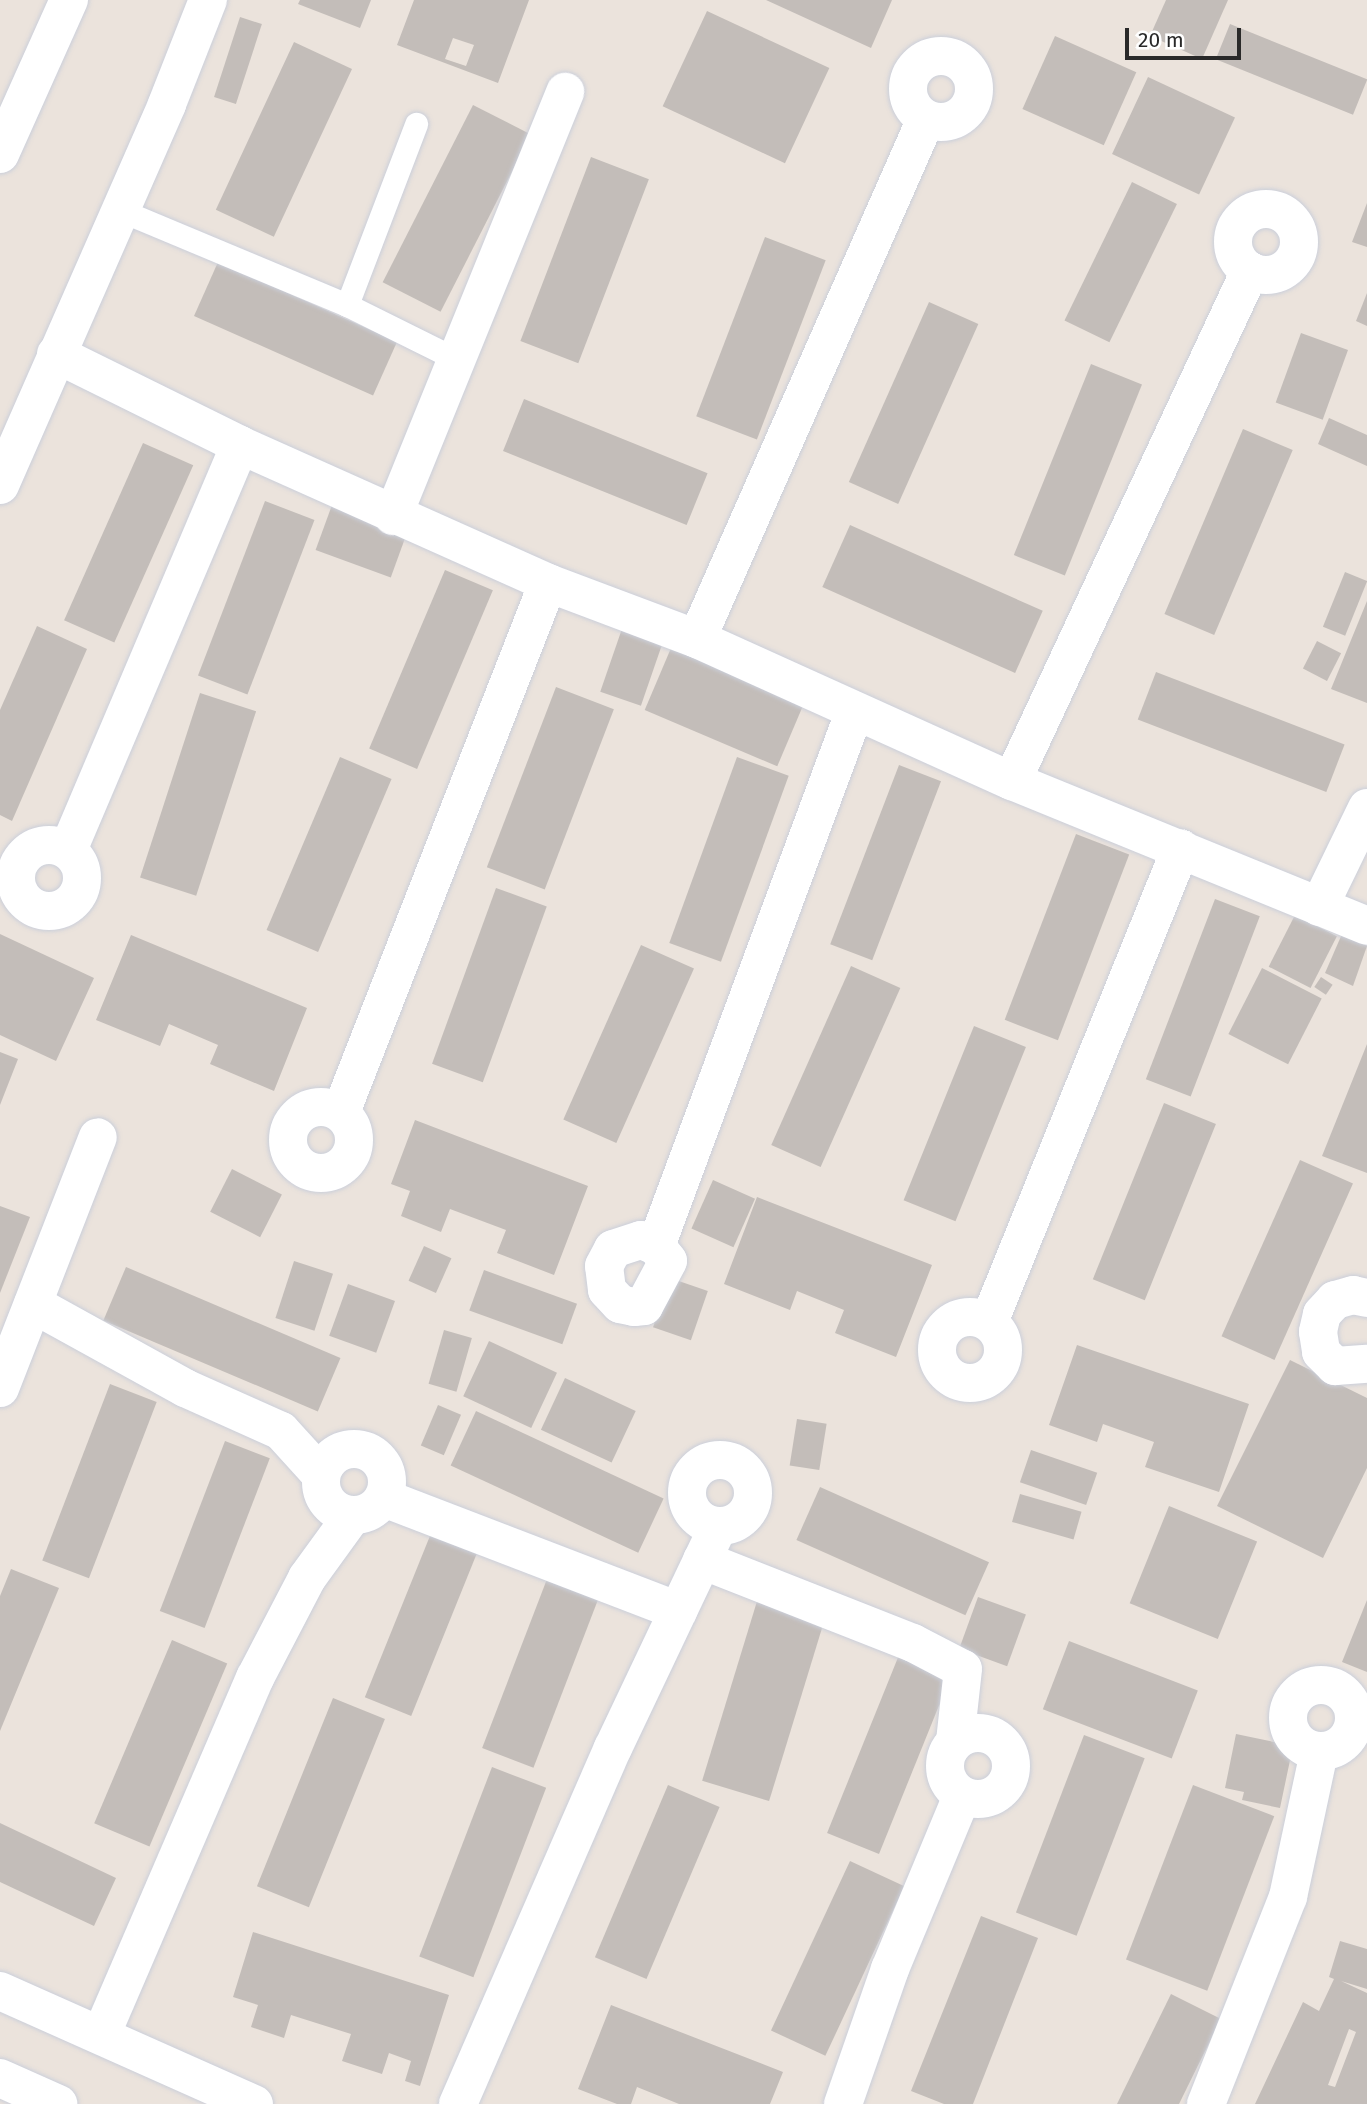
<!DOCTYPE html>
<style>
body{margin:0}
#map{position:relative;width:1367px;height:2104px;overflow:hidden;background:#ebe3dc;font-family:"Fira Sans",sans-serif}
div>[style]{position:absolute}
.building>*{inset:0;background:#c3bdb9;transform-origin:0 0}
.roads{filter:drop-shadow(0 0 2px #cbcfda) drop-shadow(0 0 2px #cbcfda)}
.service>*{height:23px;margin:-11.5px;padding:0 11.5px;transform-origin:11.5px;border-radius:11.5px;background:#fff}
.minor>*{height:38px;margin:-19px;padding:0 19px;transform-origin:19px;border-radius:19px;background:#fff}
.minor>.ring{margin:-19px;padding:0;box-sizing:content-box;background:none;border:38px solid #fff;border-radius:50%}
.tertiary>*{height:38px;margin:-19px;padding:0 19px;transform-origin:19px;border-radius:19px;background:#fff}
.secondary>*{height:38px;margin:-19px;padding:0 19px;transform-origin:19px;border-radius:19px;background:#fff}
span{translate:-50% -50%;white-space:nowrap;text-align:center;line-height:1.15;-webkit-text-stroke:5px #fff;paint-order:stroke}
.scale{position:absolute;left:1125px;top:28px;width:116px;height:32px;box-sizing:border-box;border:4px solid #292929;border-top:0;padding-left:9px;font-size:21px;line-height:24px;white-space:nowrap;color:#292929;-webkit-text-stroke:5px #fff;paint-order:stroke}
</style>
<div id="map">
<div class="building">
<div style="clip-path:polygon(300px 0,371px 0,360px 28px,298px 4px)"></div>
<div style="clip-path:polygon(evenodd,414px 0,529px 0,498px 83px,397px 45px,414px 0,453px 38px,474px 45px,466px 66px,445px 59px,453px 38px)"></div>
<div style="clip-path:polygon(766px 0,892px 0,871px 48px)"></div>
<div style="clip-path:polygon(1166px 0,1228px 0,1202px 59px,1150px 36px)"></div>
<div style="left:707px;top:11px;width:135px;height:105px;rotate:25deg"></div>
<div style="left:240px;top:17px;width:23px;height:84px;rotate:18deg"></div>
<div style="left:1230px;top:24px;width:148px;height:38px;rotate:22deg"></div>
<div style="left:1055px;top:36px;width:89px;height:80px;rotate:24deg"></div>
<div style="left:294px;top:42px;width:64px;height:185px;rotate:25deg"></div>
<div style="left:1148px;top:77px;width:96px;height:85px;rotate:25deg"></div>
<div style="left:473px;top:105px;width:65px;height:199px;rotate:27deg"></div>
<div style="left:591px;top:157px;width:62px;height:197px;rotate:21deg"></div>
<div style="left:1132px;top:182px;width:50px;height:154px;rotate:26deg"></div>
<div style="clip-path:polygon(1367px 203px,1367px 247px,1352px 242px)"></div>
<div style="left:765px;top:237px;width:65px;height:192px;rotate:21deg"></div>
<div style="left:218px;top:262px;width:196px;height:59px;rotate:24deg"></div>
<div style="clip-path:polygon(1367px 293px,1367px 326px,1356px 321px)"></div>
<div style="left:929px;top:302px;width:54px;height:197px;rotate:24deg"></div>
<div style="left:1301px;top:333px;width:50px;height:74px;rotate:20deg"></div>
<div style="left:1091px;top:364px;width:55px;height:206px;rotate:22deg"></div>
<div style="left:524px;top:399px;width:198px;height:56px;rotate:22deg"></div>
<div style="clip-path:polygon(1329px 418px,1367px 435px,1367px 466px,1318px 444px)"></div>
<div style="left:1243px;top:429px;width:54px;height:201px;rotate:23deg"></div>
<div style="left:143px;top:443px;width:55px;height:194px;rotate:24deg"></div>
<div style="left:265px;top:501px;width:53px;height:187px;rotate:21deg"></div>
<div style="left:332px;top:505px;width:80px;height:48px;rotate:20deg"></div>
<div style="left:850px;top:525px;width:211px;height:68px;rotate:24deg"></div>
<div style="left:445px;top:570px;width:52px;height:194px;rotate:23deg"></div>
<div style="left:1345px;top:572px;width:24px;height:59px;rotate:22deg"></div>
<div style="clip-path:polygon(1367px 601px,1367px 703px,1331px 689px)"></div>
<div style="left:625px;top:620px;width:43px;height:76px;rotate:19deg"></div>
<div style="clip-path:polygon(37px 626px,87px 649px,12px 821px,0 815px,0 710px)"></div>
<div style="left:674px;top:641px;width:144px;height:75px;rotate:23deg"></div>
<div style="left:1317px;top:641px;width:27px;height:31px;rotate:27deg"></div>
<div style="left:1156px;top:672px;width:202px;height:51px;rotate:21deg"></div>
<div style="left:556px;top:687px;width:62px;height:193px;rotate:21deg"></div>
<div style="left:200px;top:693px;width:59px;height:194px;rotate:18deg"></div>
<div style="left:340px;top:757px;width:56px;height:188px;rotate:23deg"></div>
<div style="left:737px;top:757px;width:55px;height:198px;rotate:20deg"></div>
<div style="left:899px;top:765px;width:45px;height:192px;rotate:21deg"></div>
<div style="left:1076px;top:834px;width:57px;height:199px;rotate:21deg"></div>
<div style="left:496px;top:888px;width:54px;height:187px;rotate:20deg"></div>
<div style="left:1215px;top:899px;width:48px;height:193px;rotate:21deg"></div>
<div style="left:1295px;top:915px;width:47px;height:58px;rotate:27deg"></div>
<div style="clip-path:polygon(0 934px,94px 978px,56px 1061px,0 1035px)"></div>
<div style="clip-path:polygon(1342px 934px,1367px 946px,1353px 986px,1325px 973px)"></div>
<div style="clip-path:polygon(131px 935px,307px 1008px,274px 1091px,210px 1064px,218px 1045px,169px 1024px,160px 1046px,96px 1020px)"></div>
<div style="left:641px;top:945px;width:58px;height:191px;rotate:24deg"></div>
<div style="left:851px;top:966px;width:54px;height:196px;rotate:24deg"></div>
<div style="left:1262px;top:968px;width:67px;height:74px;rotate:27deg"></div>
<div style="left:1321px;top:977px;width:14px;height:12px;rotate:34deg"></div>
<div style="left:974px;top:1026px;width:56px;height:188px;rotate:22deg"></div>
<div style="clip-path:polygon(1367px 1044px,1367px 1173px,1322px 1156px)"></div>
<div style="clip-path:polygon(0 1052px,18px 1059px,0 1105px)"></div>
<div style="left:1164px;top:1103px;width:56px;height:190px;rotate:22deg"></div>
<div style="clip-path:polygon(415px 1120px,588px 1186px,554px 1275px,497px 1253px,506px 1230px,450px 1209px,441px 1232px,401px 1216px,410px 1191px,391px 1184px)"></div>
<div style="left:1300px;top:1160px;width:58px;height:193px;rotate:24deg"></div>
<div style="left:232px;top:1169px;width:56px;height:48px;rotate:27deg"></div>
<div style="left:713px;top:1180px;width:46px;height:53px;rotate:24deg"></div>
<div style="clip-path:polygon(757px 1197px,932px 1265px,896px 1357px,835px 1333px,844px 1310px,797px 1291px,790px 1310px,724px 1284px)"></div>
<div style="clip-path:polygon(0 1206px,30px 1217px,0 1293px)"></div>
<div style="left:424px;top:1246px;width:30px;height:38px;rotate:24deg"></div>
<div style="left:294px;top:1261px;width:41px;height:60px;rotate:18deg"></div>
<div style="left:126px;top:1267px;width:233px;height:58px;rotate:23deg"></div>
<div style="left:484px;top:1270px;width:99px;height:43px;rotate:20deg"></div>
<div style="left:670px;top:1278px;width:40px;height:52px;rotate:19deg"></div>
<div style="left:348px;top:1284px;width:50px;height:55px;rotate:20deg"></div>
<div style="left:444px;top:1330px;width:29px;height:56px;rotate:16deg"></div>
<div style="left:489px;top:1341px;width:75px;height:61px;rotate:25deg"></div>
<div style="clip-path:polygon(1077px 1345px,1249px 1404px,1219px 1492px,1145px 1467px,1154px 1442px,1103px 1424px,1097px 1442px,1049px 1425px)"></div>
<div style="clip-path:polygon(1290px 1360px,1367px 1398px,1367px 1468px,1323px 1558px,1217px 1506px)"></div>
<div style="left:565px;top:1378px;width:78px;height:57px;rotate:25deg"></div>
<div style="left:110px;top:1384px;width:50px;height:189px;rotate:21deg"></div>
<div style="left:438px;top:1405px;width:25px;height:44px;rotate:23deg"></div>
<div style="left:476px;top:1411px;width:207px;height:60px;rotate:25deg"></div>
<div style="left:797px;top:1419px;width:30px;height:47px;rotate:9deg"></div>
<div style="left:225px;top:1441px;width:48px;height:182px;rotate:21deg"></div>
<div style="left:1031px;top:1450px;width:70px;height:34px;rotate:19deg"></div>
<div style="left:820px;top:1487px;width:185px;height:58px;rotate:24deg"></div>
<div style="left:1020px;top:1494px;width:64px;height:29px;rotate:16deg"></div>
<div style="left:1169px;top:1506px;width:95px;height:105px;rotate:22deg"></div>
<div style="left:436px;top:1521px;width:50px;height:190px;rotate:22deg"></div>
<div style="left:552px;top:1566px;width:55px;height:195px;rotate:21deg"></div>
<div style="clip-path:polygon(11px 1569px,59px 1588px,0 1731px,0 1596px)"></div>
<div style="left:978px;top:1597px;width:51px;height:55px;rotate:20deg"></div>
<div style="left:758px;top:1598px;width:70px;height:191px;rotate:17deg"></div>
<div style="clip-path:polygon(1367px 1600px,1367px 1672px,1342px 1662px)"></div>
<div style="left:172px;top:1640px;width:60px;height:199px;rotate:23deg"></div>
<div style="left:1069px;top:1641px;width:138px;height:73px;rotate:21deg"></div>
<div style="left:899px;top:1655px;width:56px;height:192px;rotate:22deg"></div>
<div style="left:333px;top:1698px;width:56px;height:203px;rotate:22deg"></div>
<div style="clip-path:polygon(1236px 1734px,1293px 1746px,1280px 1808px,1242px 1800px,1244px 1792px,1225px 1788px)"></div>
<div style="left:1084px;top:1735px;width:65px;height:190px;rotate:21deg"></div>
<div style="left:492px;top:1767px;width:58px;height:203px;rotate:21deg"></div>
<div style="left:668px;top:1785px;width:56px;height:187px;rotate:23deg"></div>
<div style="left:1193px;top:1785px;width:87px;height:187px;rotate:21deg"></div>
<div style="clip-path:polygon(0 1823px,116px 1878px,94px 1926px,0 1882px)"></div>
<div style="left:850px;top:1861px;width:60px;height:187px;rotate:25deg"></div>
<div style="clip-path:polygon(981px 1916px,1038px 1938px,973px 2104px,944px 2104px,911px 2091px)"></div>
<div style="clip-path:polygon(253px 1932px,449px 1995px,420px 2086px,405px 2081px,411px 2061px,389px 2053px,382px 2074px,342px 2061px,351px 2034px,291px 2015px,284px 2038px,251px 2027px,258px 2005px,233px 1997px)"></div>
<div style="clip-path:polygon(evenodd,1340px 1941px,1367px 1949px,1367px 1989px,1341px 1981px,1367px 1993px,1367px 2104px,1255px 2104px,1303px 2002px,1319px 2011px,1334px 1979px,1329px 1977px,1340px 1941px,1349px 2029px,1356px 2032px,1335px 2087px,1328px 2085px,1349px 2029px)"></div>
<div style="clip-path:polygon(1171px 1994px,1221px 2019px,1179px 2104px,1117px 2104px)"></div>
<div style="clip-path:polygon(611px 2005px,783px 2072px,770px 2104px,679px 2104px,637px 2087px,631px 2104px,617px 2104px,578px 2089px)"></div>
</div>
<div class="roads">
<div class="service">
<div style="left:120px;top:210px;width:246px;rotate:22.7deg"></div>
<div style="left:347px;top:305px;width:122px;rotate:26.4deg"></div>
<div style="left:347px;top:305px;width:194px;rotate:-69.1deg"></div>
</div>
<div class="minor">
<div class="ring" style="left:908px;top:56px;width:28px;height:28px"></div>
<div class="ring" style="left:1233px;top:209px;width:28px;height:28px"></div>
<div style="left:56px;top:354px;width:205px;rotate:26.3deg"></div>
<div style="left:240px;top:445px;width:338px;rotate:24.1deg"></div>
<div style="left:548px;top:583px;width:159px;rotate:20.6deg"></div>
<div style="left:697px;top:639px;width:346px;rotate:24.3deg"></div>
<div style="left:1012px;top:781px;width:383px;rotate:22.2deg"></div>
<div style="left:0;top:485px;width:416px;rotate:-66.3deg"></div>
<div style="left:167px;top:104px;width:112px;rotate:-68.5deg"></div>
<div style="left:393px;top:516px;width:458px;rotate:-67.9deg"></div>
<div style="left:697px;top:639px;width:568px;rotate:-66.23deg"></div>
<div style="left:1012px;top:781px;width:563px;rotate:-64.98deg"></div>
<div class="ring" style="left:16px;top:845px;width:28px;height:28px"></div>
<div style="left:68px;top:850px;width:440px;rotate:-67deg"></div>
<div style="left:1319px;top:907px;width:110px;rotate:-64.1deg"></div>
<div class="ring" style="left:288px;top:1107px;width:28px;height:28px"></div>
<div style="left:341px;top:1112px;width:568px;rotate:-68.63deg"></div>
<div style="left:641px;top:1240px;width:16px;rotate:22deg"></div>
<div style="left:656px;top:1246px;width:19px;rotate:51deg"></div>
<div style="left:668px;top:1261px;width:51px;rotate:118.1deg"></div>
<div style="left:644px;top:1306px;width:10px;rotate:174deg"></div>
<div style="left:634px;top:1307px;width:14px;rotate:-168deg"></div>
<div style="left:620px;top:1304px;width:19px;rotate:-133deg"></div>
<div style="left:607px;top:1290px;width:24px;rotate:-97deg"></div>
<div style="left:604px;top:1266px;width:19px;rotate:-62deg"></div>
<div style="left:613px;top:1249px;width:29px;rotate:-18deg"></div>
<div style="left:656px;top:1246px;width:569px;rotate:-69.62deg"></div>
<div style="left:1367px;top:1298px;width:14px;rotate:-168deg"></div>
<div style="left:1353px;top:1295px;width:19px;rotate:164deg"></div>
<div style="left:1335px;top:1300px;width:19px;rotate:133deg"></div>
<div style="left:1322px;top:1314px;width:18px;rotate:103deg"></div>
<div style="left:1318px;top:1332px;width:20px;rotate:81deg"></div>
<div style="left:1321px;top:1352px;width:20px;rotate:45deg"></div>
<div style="left:1335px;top:1366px;width:32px;rotate:-4deg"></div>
<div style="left:33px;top:1304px;width:174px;rotate:28.9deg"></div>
<div style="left:185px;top:1388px;width:105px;rotate:24.1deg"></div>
<div style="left:281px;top:1431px;width:59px;rotate:47.7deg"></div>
<div class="ring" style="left:937px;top:1317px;width:28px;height:28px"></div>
<div style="left:989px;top:1322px;width:511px;rotate:-67.95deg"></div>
<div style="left:0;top:1388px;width:269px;rotate:-68.7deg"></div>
<div class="ring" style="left:321px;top:1449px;width:28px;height:28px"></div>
<div class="ring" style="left:687px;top:1460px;width:28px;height:28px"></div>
<div style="left:384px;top:1498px;width:315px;rotate:21deg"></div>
<div style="left:702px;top:1560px;width:227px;rotate:21.5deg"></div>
<div style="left:913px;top:1643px;width:56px;rotate:27.5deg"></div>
<div style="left:963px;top:1669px;width:72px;rotate:96.3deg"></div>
<div class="ring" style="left:1288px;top:1685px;width:28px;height:28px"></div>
<div class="ring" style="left:945px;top:1733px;width:28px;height:28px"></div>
<div style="left:102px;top:2033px;width:387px;rotate:-66.7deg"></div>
<div style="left:255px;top:1678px;width:113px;rotate:-62.5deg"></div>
<div style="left:307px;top:1578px;width:77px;rotate:-54deg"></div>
<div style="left:458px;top:2104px;width:388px;rotate:-66.5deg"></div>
<div style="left:613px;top:1748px;width:245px;rotate:-64.6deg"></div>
<div style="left:843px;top:2104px;width:143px;rotate:-70.8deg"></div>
<div style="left:890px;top:1969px;width:187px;rotate:-67.4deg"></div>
<div style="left:1206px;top:2104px;width:223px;rotate:-68.4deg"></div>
<div style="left:1288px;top:1897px;width:148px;rotate:-77.9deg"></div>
</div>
<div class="tertiary">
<div style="left:0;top:1991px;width:278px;rotate:24deg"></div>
<div style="left:0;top:2078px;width:64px;rotate:24.1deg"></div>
</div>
<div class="secondary">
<div style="left:0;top:154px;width:169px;rotate:-65.9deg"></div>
</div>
</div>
<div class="scale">20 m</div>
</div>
